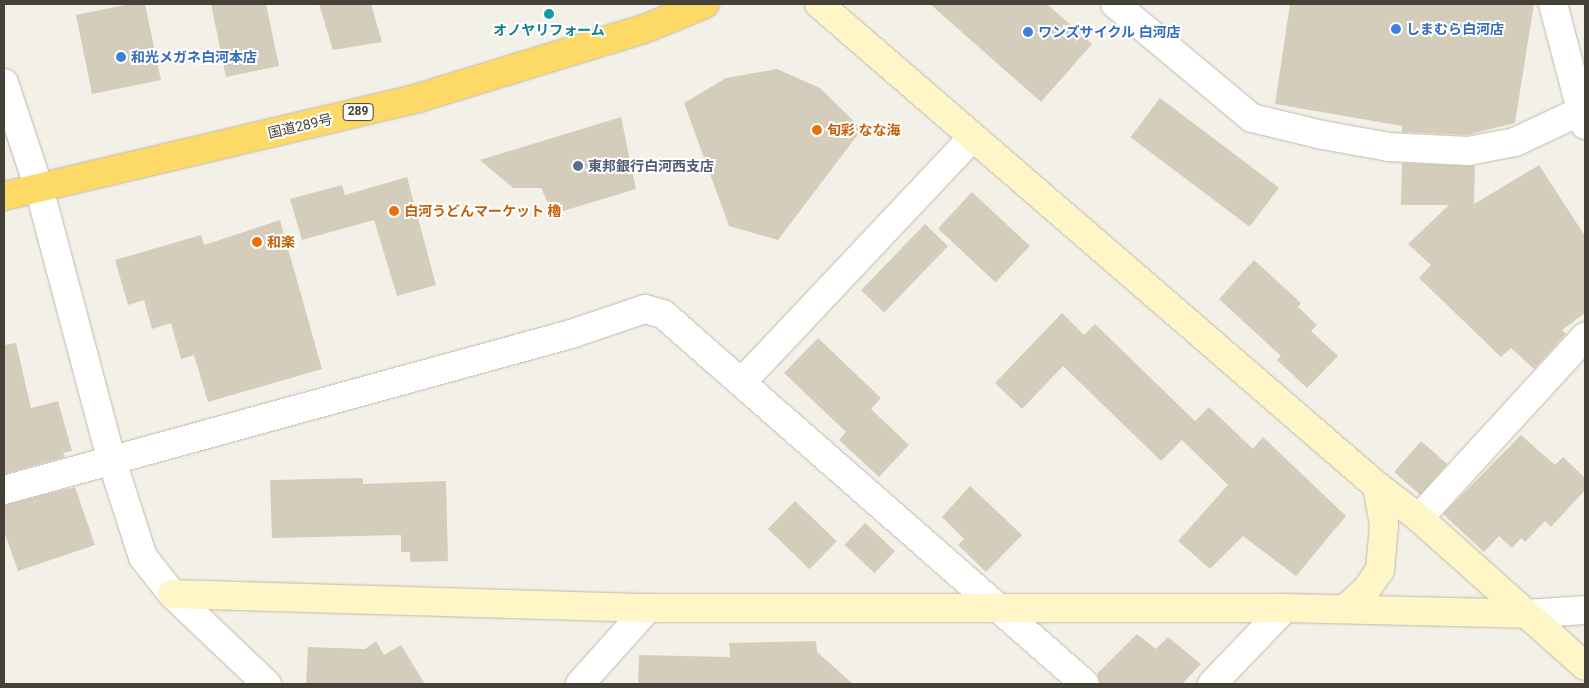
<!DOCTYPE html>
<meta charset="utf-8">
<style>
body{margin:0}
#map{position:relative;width:1589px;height:688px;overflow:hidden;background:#f3f1e7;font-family:Roboto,"Noto Sans JP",sans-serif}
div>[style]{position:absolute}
.building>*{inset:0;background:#d5cdbc;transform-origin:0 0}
.roads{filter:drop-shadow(0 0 1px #bfb9a9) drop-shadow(0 0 1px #bfb9a9)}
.street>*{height:28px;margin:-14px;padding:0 14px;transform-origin:14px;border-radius:14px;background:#fff}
.secondary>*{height:28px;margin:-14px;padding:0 14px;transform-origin:14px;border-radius:14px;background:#fef6c6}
.highway>*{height:28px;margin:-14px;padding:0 14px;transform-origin:14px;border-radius:14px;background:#fdd968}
.dots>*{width:14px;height:14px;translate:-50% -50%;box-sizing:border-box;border:2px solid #fff;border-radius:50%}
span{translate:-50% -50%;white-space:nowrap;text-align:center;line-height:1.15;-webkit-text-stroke:4px #fff;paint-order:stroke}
.shield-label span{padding:1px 4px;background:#fff;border:1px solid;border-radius:4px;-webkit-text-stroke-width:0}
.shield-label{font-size:12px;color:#464136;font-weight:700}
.shop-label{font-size:14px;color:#366cbe;font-weight:700}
.left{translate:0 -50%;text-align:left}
.culture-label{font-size:14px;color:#0d838f;font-weight:700}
.street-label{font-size:14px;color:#464136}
.food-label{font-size:14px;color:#c56008;font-weight:700}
.service-label{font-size:14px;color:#4e5e75;font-weight:700}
.frame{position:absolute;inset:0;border:5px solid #464136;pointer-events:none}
</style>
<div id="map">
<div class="building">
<div style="clip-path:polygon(130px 4px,145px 4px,161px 80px,92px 94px,76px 15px)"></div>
<div style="clip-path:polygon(211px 4px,266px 4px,279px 66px,226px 77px)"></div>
<div style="clip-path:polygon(319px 4px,371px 4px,382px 42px,333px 50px)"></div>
<div style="clip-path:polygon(930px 4px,1047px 4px,1092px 44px,1041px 102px)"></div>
<div style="clip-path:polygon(1290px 4px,1534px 4px,1515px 123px,1467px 135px,1402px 132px,1402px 126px,1275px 104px)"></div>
<div style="clip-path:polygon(777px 69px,820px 88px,862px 129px,778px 240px,729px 226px,684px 103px,726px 78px)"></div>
<div style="left:1160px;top:98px;width:149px;height:49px;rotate:37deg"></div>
<div style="clip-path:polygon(621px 117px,636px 189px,553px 214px,541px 188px,513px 188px,480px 160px)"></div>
<div style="clip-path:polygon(1402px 163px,1475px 166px,1474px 204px,1539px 165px,1585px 236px,1585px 313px,1562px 330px,1566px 334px,1534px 369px,1511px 348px,1501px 357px,1419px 278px,1431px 265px,1408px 244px,1449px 205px,1401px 205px)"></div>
<div style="clip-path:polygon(407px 177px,436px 285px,397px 296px,374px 220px,302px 240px,290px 199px,342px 185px,345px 195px)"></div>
<div style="left:972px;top:192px;width:79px;height:50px;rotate:43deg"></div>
<div style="clip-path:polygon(280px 220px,322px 369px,208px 402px,194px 355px,181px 359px,171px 323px,152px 329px,144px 300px,128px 305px,115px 260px,201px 235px,204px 245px)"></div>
<div style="left:925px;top:224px;width:32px;height:92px;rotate:44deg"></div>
<div style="clip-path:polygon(1254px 260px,1301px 303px,1298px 307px,1317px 325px,1311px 331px,1338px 356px,1307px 388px,1277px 360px,1281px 356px,1219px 299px)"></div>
<div style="clip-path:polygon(1062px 313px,1084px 335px,1095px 324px,1195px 421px,1209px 407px,1253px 449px,1263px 437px,1346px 516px,1296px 576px,1243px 536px,1210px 569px,1178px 541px,1228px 485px,1182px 440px,1161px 461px,1063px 366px,1022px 409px,995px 383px)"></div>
<div style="clip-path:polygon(818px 338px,881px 398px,871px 409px,909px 445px,879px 477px,839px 440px,846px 432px,784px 373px)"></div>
<div style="clip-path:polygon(16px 343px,31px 408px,58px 401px,72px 451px,63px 453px,65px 457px,4px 474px,4px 345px)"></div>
<div style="clip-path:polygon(1521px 435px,1555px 465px,1563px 457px,1585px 478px,1585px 490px,1551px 527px,1545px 521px,1525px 542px,1521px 538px,1512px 548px,1499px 536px,1484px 552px,1443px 514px)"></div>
<div style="left:1421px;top:441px;width:35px;height:41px;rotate:41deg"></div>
<div style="clip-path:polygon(363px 478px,363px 484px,446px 481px,448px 561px,410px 562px,410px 552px,401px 552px,401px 535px,272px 538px,270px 480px)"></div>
<div style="clip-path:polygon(970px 486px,1022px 535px,986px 572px,958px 545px,964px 539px,942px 517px)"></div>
<div style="clip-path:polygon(75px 487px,95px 545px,18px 571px,4px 531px,4px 505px)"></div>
<div style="left:795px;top:501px;width:58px;height:39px;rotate:44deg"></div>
<div style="left:865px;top:523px;width:41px;height:30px;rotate:43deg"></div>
<div style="clip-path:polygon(1137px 634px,1156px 649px,1168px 637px,1201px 664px,1182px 684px,1100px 684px,1097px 674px)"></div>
<div style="clip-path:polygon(376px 641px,384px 655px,401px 645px,425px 684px,306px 684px,308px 647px,365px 649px)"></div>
<div style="clip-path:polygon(816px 641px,817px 652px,853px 684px,638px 684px,639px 655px,730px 657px,729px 643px)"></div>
</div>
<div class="roads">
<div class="street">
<div style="left:1115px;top:4px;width:178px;rotate:39.8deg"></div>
<div style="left:1252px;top:118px;width:73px;rotate:13.5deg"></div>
<div style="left:1323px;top:135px;width:67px;rotate:10.3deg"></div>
<div style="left:1389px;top:147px;width:79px;rotate:2.9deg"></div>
<div style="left:1468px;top:151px;width:48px;rotate:-10.8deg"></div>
<div style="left:1515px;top:142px;width:77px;rotate:-25.2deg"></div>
<div style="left:1553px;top:4px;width:125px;rotate:75.2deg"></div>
<div style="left:4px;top:83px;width:111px;rotate:71.6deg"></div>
<div style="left:39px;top:188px;width:279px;rotate:75.1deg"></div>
<div style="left:111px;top:458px;width:104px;rotate:72.1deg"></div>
<div style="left:143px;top:557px;width:47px;rotate:51.9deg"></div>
<div style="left:172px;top:594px;width:131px;rotate:43.5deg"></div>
<div style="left:742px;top:382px;width:335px;rotate:-46.7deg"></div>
<div style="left:4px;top:490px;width:588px;rotate:-15.38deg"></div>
<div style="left:571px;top:334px;width:78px;rotate:-18.7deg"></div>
<div style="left:645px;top:309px;width:19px;rotate:16deg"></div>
<div style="left:663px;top:314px;width:561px;rotate:41.24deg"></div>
<div style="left:1419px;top:518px;width:246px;rotate:-47.5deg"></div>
<div style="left:1525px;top:614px;width:60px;rotate:-3.8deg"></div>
<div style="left:580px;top:684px;width:102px;rotate:-48.2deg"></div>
<div style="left:1212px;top:684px;width:105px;rotate:-46.2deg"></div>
</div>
<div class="secondary">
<div style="left:819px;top:4px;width:737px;rotate:40.82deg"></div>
<div style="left:1377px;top:486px;width:53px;rotate:37.3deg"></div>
<div style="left:1419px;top:518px;width:222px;rotate:41.7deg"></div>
<div style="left:172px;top:594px;width:476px;rotate:1.7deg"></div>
<div style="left:648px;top:608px;width:637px"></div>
<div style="left:1285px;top:608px;width:240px;rotate:1.4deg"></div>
<div style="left:1345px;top:609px;width:28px;rotate:-42deg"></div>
<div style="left:1366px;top:590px;width:24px;rotate:-55deg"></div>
<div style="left:1380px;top:570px;width:45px;rotate:-84.9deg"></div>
<div style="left:1384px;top:525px;width:40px;rotate:-100deg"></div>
</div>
<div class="highway">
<div style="left:4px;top:196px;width:425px;rotate:-13.3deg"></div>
<div style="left:418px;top:98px;width:236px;rotate:-17deg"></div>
<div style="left:644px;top:29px;width:66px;rotate:-22.3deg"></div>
</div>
</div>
<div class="dots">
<div style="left:549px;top:14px;background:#0f9aa8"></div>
<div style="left:1396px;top:29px;background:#3f7fe0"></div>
<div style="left:1028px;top:32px;background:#3f7fe0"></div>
<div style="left:121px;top:57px;background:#3f7fe0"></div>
<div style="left:817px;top:130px;background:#e8710a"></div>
<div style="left:578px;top:166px;background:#5c6f8a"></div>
<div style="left:394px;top:211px;background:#e8710a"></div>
<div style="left:257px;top:242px;background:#e8710a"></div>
</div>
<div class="shield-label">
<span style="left:358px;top:112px">289</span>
</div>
<div class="shop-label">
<span class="left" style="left:1406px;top:29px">しまむら白河店</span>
<span class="left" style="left:1038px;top:32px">ワンズサイクル 白河店</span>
<span class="left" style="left:131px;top:57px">和光メガネ白河本店</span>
</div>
<div class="culture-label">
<span style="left:549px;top:30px">オノヤリフォーム</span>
</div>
<div class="street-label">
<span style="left:300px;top:126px;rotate:-13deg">国道289号</span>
</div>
<div class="food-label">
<span class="left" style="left:827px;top:130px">旬彩 なな海</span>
<span class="left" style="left:404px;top:211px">白河うどんマーケット 櫓</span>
<span class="left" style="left:267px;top:242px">和楽</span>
</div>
<div class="service-label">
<span class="left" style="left:588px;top:166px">東邦銀行白河西支店</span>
</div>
<div class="frame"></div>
</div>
